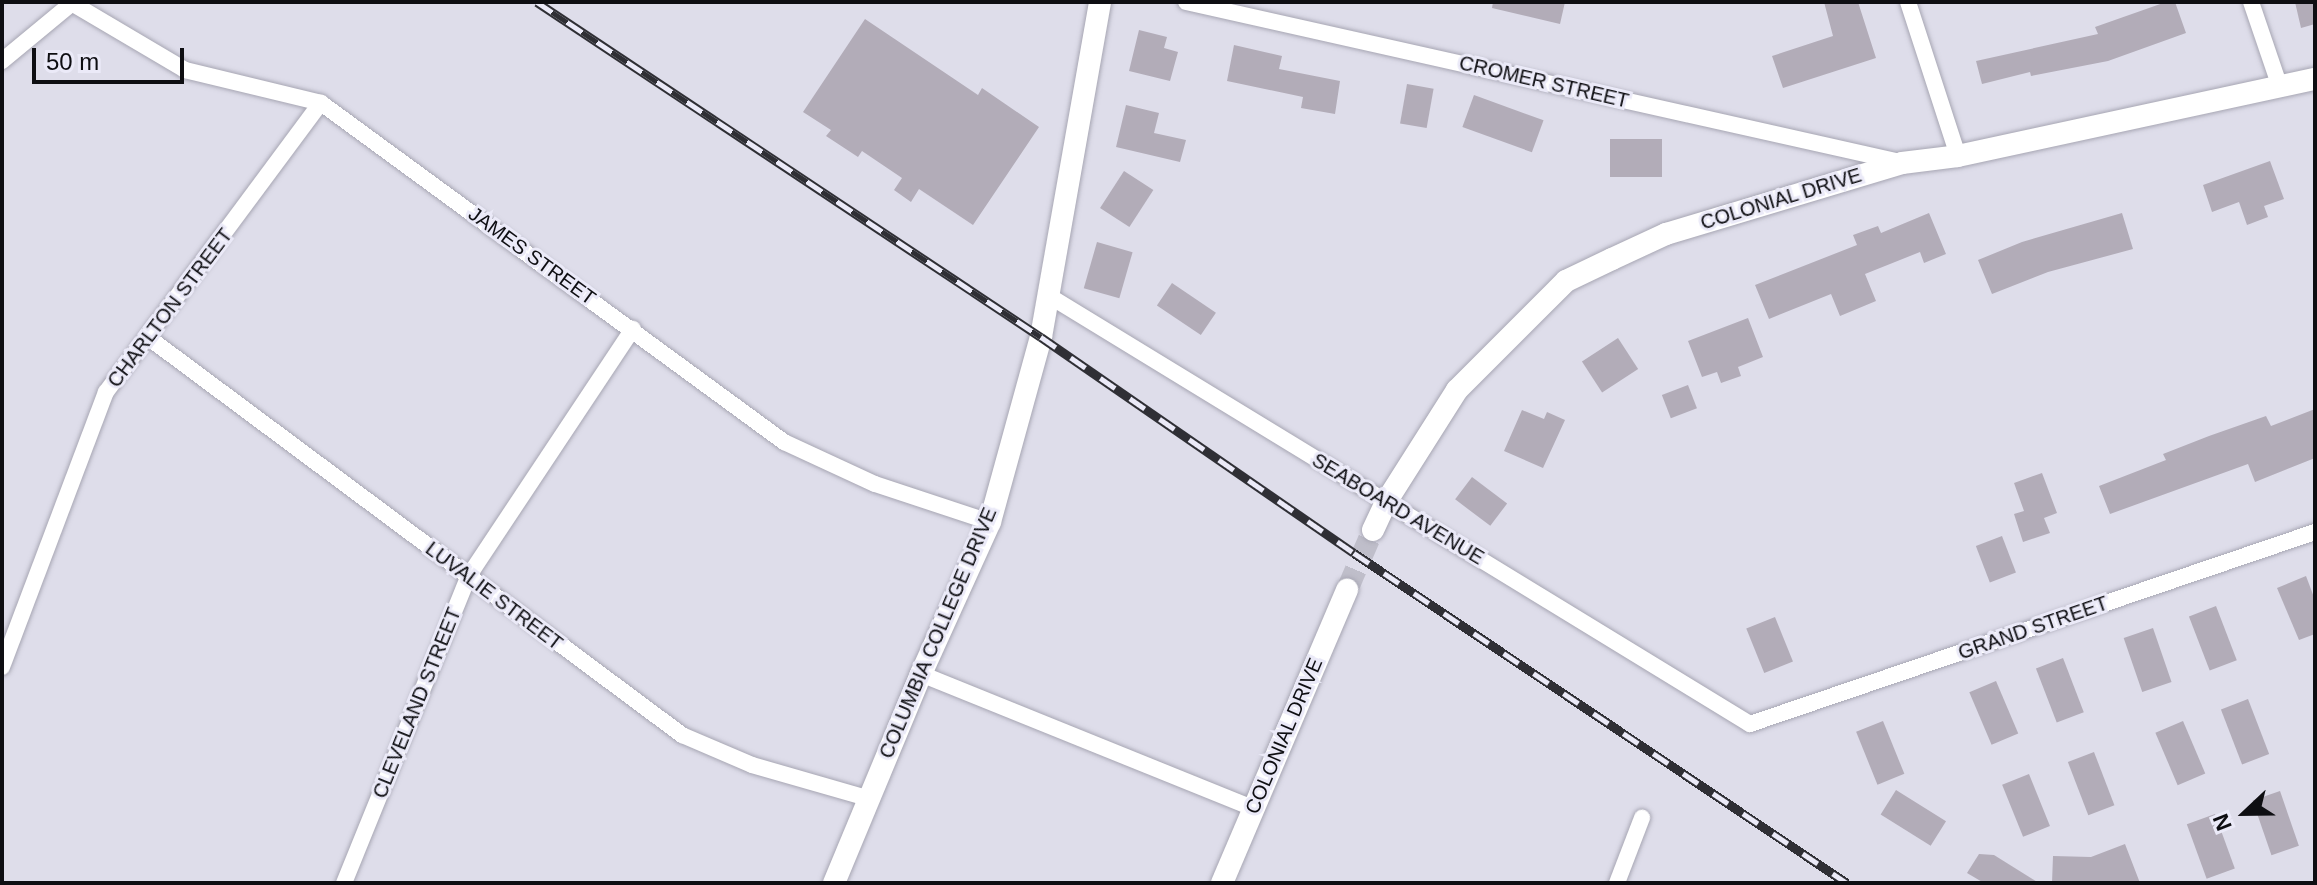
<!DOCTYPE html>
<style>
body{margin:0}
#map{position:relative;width:2317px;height:885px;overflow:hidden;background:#deddea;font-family:Helvetica,sans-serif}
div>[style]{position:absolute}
.building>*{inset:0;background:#b2acb8;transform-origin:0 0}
.secondary-tunnel>*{height:22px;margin-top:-11px;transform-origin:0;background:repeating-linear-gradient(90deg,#bfbeca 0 22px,transparent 0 33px)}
.roads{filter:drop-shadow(0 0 2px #a7a6b3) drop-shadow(0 0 2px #a7a6b3)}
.street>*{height:16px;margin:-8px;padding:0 8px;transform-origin:8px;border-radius:8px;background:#fff}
.secondary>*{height:22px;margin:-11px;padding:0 11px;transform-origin:11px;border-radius:11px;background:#fff}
.rail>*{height:9px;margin-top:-4.5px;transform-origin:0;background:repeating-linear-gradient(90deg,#ebeaf8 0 18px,#2f2f35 0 36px);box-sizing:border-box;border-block:2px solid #2f2f35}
span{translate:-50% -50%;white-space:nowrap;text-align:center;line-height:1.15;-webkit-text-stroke:6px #ebeaf8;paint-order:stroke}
.street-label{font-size:20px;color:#0e0e12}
.frame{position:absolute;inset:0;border:4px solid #0e0e12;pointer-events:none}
.north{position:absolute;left:2205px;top:773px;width:80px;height:80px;-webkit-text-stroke:6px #ebeaf8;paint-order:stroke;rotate:248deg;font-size:22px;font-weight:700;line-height:32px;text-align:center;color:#0e0e12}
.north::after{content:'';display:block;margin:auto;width:28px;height:36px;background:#0e0e12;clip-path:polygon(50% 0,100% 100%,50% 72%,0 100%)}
.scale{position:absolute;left:32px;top:48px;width:152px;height:36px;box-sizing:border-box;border:4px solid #0e0e12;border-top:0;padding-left:10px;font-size:24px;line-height:28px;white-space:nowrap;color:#0e0e12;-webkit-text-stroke:6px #ebeaf8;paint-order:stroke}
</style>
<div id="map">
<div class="building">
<div style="clip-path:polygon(1493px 2px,1565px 2px,1560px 24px,1492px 8px)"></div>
<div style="clip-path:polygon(1824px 2px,1858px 2px,1876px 58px,1783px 88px,1772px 56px,1833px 36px)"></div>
<div style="clip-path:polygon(2166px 2px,2175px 2px,2186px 33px,2108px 61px,2031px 76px,2030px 72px,1982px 84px,1976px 61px,2098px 34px,2095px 27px)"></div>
<div style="clip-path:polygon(2295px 2px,2315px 2px,2315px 24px,2301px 28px)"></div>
<div style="clip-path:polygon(865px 19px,978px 95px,982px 88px,1039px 127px,973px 225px,919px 189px,911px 202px,894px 190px,902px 178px,862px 151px,858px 157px,826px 136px,831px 130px,803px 112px)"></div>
<div style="clip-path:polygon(1139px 30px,1167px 37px,1164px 48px,1178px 52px,1170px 81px,1129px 71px)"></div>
<div style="clip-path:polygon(1234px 45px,1282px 56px,1279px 69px,1340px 81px,1335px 114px,1301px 108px,1303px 97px,1227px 81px)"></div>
<div style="left:1407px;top:84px;width:27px;height:40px;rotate:10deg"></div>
<div style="left:1474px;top:95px;width:74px;height:34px;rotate:20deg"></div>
<div style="clip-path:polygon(1126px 105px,1159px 113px,1154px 133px,1186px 140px,1180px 162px,1116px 147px)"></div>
<div style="left:1662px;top:139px;width:38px;height:52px;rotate:90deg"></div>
<div style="clip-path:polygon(2270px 161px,2284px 199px,2264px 206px,2268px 217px,2247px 225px,2239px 202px,2212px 212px,2203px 185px)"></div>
<div style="left:1124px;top:171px;width:35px;height:44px;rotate:33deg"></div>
<div style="clip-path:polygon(1929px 213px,1946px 254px,1924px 263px,1920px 252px,1865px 274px,1876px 301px,1840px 316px,1831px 294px,1769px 319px,1755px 285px,1857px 245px,1853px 235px,1878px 226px,1881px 233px)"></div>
<div style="clip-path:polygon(2122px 213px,2133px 249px,2048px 272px,1992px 294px,1978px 260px,2022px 242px)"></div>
<div style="left:1097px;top:242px;width:37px;height:48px;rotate:16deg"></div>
<div style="left:1172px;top:283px;width:53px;height:27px;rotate:34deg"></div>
<div style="clip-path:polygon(1748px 318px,1763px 357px,1738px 367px,1741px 376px,1721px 383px,1717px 372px,1702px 377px,1688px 341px)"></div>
<div style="left:1618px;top:338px;width:37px;height:43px;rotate:57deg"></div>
<div style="left:1688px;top:385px;width:25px;height:28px;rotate:69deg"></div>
<div style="clip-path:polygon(2315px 409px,2315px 458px,2255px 482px,2248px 464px,2110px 514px,2099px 486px,2166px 460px,2163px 454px,2209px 436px,2266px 416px,2271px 426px)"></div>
<div style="clip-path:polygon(1522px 410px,1544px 419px,1547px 412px,1565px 420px,1543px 468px,1504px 451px)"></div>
<div style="clip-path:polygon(2042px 473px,2057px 513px,2044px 518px,2050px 533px,2023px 542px,2014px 514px,2024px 511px,2014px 483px)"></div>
<div style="left:1472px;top:477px;width:44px;height:28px;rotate:37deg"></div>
<div style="left:2002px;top:536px;width:39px;height:28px;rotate:69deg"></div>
<div style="clip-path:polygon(2306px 576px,2315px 600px,2315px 634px,2299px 640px,2277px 588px)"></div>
<div style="left:2216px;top:606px;width:58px;height:29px;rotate:69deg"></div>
<div style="left:1775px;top:617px;width:48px;height:31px;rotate:68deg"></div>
<div style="left:2153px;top:628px;width:57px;height:31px;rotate:71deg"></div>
<div style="left:2063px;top:658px;width:58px;height:29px;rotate:69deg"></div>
<div style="left:1996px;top:681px;width:57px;height:29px;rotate:67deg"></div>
<div style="left:2248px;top:699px;width:59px;height:29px;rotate:69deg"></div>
<div style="left:1883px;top:721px;width:57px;height:29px;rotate:68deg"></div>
<div style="left:2183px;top:721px;width:57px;height:30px;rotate:67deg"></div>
<div style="left:2094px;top:752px;width:57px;height:28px;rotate:69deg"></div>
<div style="left:2029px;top:774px;width:56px;height:29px;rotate:68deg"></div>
<div style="left:1896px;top:790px;width:59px;height:29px;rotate:32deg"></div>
<div style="left:2280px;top:791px;width:58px;height:29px;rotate:71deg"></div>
<div style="left:2215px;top:814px;width:58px;height:30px;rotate:70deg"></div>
<div style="clip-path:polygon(2125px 844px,2140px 883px,2052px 883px,2053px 856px,2091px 857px)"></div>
<div style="clip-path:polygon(1979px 854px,1994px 855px,2039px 883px,1984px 883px,1967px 873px)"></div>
</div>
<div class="secondary-tunnel">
<div style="left:1347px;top:590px;width:65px;rotate:-66.6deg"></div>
</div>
<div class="roads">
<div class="street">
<div style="left:70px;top:2px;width:134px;rotate:30.6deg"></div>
<div style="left:185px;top:70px;width:140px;rotate:13.6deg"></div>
<div style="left:321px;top:103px;width:574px;rotate:36.21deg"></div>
<div style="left:784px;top:442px;width:100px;rotate:24.8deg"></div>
<div style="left:875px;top:484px;width:121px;rotate:18.3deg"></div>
<div style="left:1186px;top:2px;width:732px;rotate:12.63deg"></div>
<div style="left:1908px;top:2px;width:162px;rotate:72deg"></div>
<div style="left:2251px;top:2px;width:90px;rotate:71.2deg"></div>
<div style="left:2px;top:61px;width:91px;rotate:-39.6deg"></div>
<div style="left:1046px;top:294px;width:825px;rotate:31.42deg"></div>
<div style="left:1750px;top:724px;width:597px;rotate:-18.77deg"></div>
<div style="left:149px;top:338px;width:665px;rotate:36.68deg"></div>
<div style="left:682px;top:735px;width:76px;rotate:23.2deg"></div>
<div style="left:752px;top:765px;width:120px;rotate:16deg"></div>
<div style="left:2px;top:667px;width:294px;rotate:-69.3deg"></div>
<div style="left:106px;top:392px;width:360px;rotate:-53.4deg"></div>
<div style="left:921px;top:674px;width:358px;rotate:22deg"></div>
<div style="left:344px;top:883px;width:330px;rotate:-67.9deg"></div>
<div style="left:468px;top:577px;width:298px;rotate:-56.4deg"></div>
<div style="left:1617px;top:883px;width:70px;rotate:-69deg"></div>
</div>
<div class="secondary">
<div style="left:1373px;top:530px;width:31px;rotate:-65deg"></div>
<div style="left:1386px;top:502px;width:133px;rotate:-57.6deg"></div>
<div style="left:1457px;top:390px;width:154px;rotate:-45deg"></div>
<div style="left:1566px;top:281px;width:51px;rotate:-25.6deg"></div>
<div style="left:1612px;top:259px;width:60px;rotate:-24.8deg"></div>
<div style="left:1666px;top:234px;width:246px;rotate:-16.7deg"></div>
<div style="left:1902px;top:163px;width:56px;rotate:-7.1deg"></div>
<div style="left:1958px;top:156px;width:365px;rotate:-12.2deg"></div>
<div style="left:834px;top:883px;width:226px;rotate:-67.4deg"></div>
<div style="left:921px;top:674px;width:167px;rotate:-65.6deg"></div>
<div style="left:990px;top:522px;width:192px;rotate:-74.6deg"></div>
<div style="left:1041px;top:337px;width:340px;rotate:-80deg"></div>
<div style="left:1222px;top:883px;width:319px;rotate:-66.9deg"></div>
</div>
</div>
<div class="rail">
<div style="left:537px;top:2px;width:605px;rotate:33.61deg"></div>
<div style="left:1041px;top:337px;width:380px;rotate:34.6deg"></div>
<div style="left:1354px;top:553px;width:593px;rotate:33.8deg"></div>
</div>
<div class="street-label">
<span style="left:1544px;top:82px;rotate:13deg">CROMER STREET</span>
<span style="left:1781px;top:199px;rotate:-17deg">COLONIAL DRIVE</span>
<span style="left:532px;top:256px;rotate:36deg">JAMES STREET</span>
<span style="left:170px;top:308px;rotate:-53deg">CHARLTON STREET</span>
<span style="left:1398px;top:509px;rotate:31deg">SEABOARD AVENUE</span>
<span style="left:494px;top:596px;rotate:37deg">LUVALIE STREET</span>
<span style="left:2033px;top:628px;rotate:-19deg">GRAND STREET</span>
<span style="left:938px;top:633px;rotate:-67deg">COLUMBIA COLLEGE DRIVE</span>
<span style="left:417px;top:703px;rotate:-68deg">CLEVELAND STREET</span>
<span style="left:1284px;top:736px;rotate:-67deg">COLONIAL DRIVE</span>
</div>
<div class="frame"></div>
<div class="north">N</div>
<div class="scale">50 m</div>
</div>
